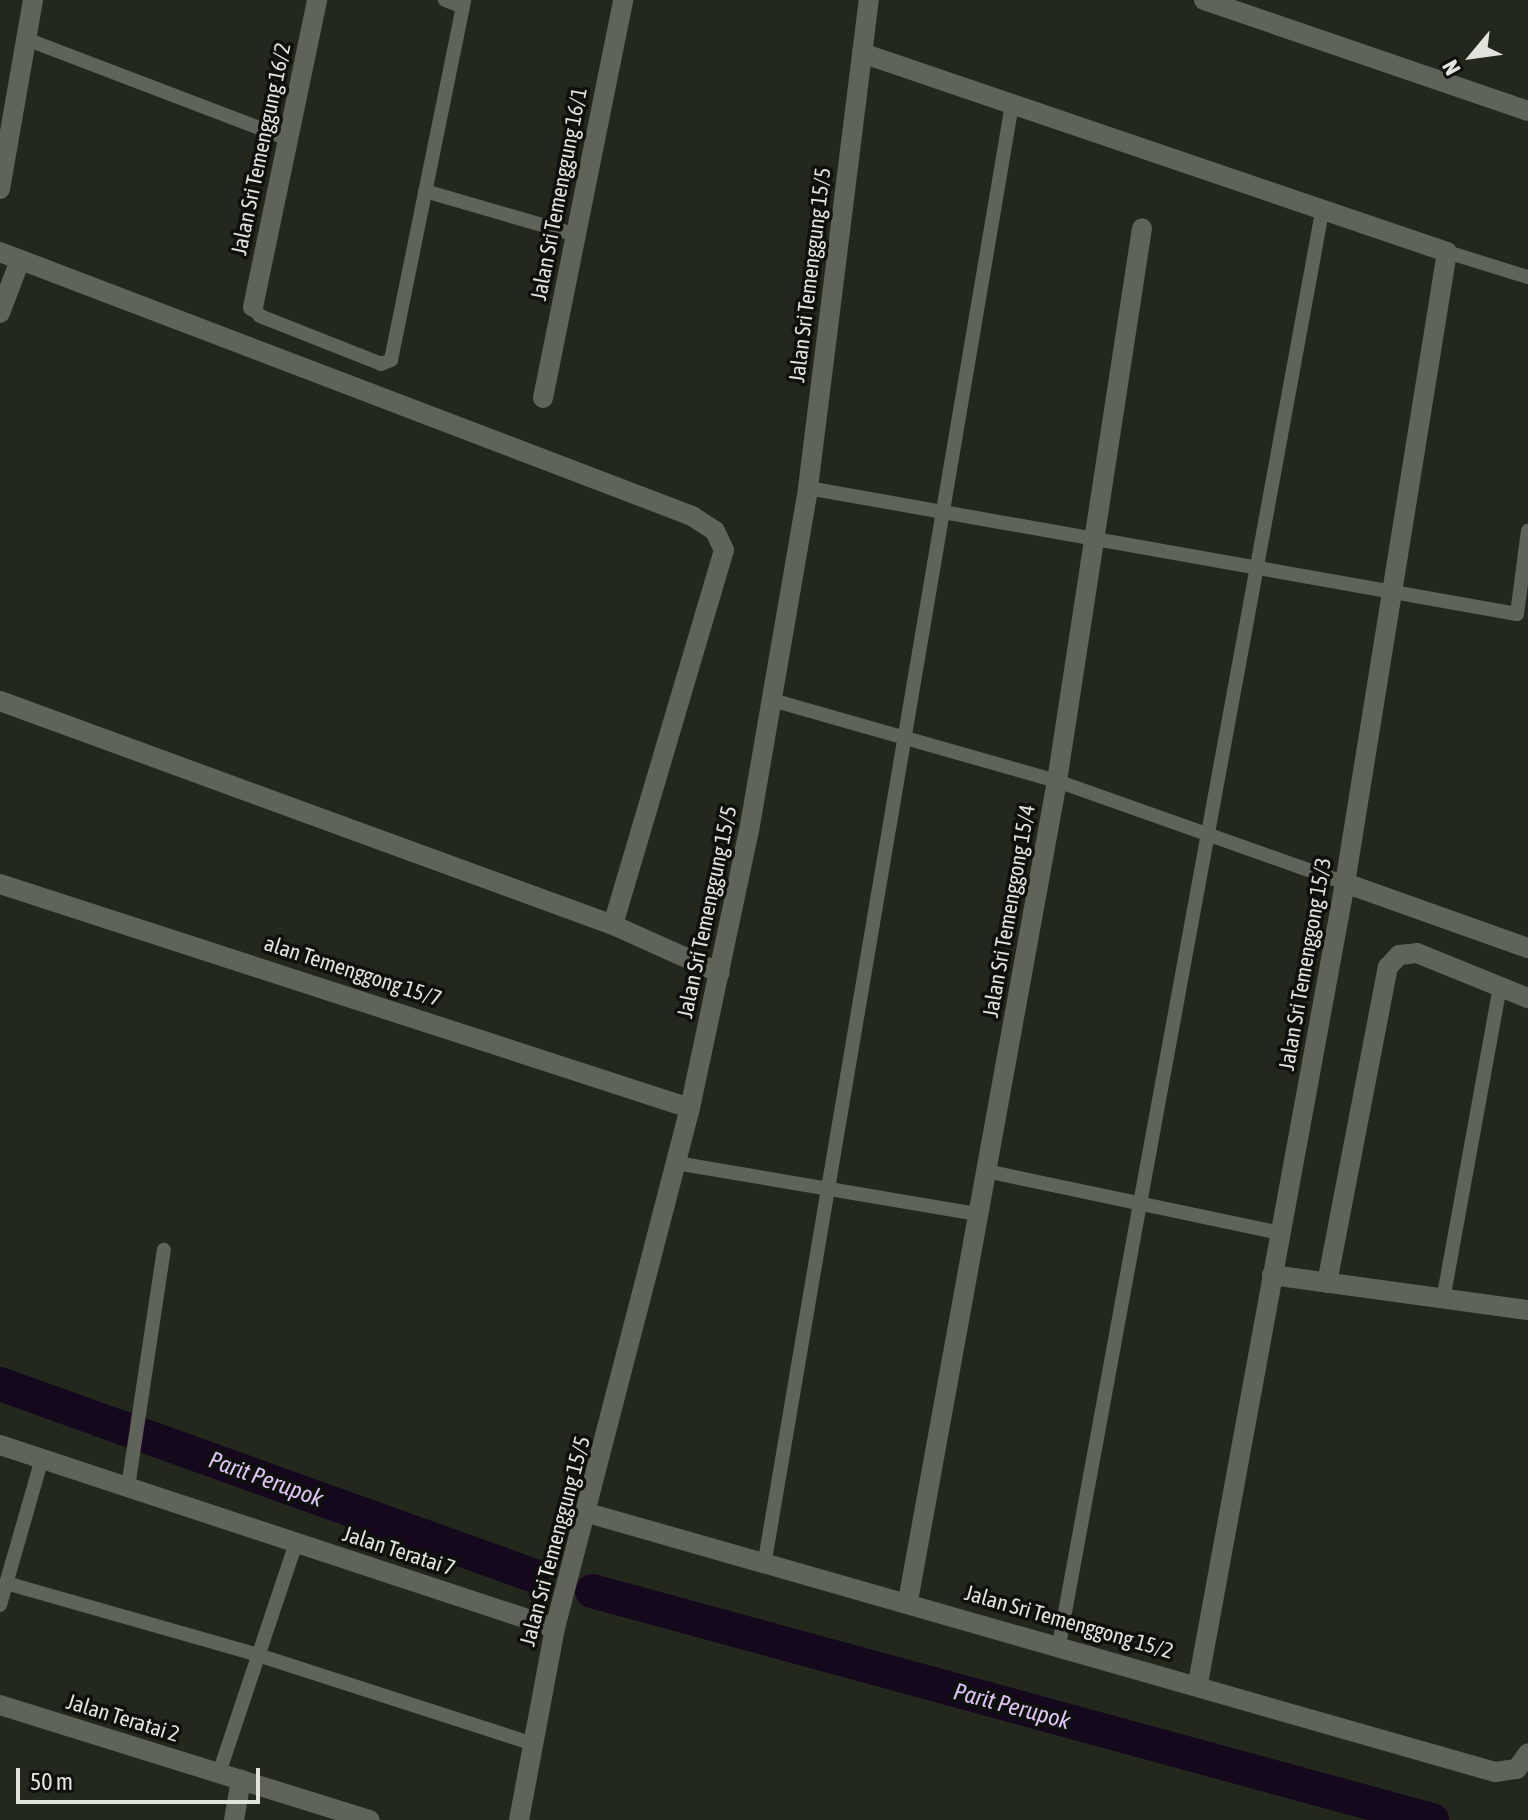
<!DOCTYPE html>
<style>
body{margin:0}
#map{position:relative;width:1528px;height:1820px;overflow:hidden;background:#23281d;font-family:"Asap Condensed",sans-serif}
div>[style]{position:absolute}
.canal>*{height:34px;margin:-17px;padding:0 17px;transform-origin:17px;border-radius:17px;background:#15081d}
.service>*{height:14px;margin:-7px;padding:0 7px;transform-origin:7px;border-radius:7px;background:#5e6458}
.minor>*{height:20px;margin:-10px;padding:0 10px;transform-origin:10px;border-radius:10px;background:#5e6458}
span{translate:-50% -50%;white-space:nowrap;text-align:center;line-height:1.15;-webkit-text-stroke:7px #0d100b;paint-order:stroke}
.street-label{font-size:22px;color:#e0e4dd}
.water-label{font-size:24px;color:#dfc2f5;font-style:italic}
.north{position:absolute;left:1432px;top:16px;width:80px;height:80px;-webkit-text-stroke:6px #0d100b;paint-order:stroke;rotate:241deg;font-size:22px;font-weight:700;line-height:32px;text-align:center;color:#e0e4dd}
.north::after{content:'';display:block;margin:auto;width:28px;height:36px;background:#e0e4dd;clip-path:polygon(50% 0,100% 100%,50% 72%,0 100%)}
.scale{position:absolute;left:16px;top:1768px;width:244px;height:36px;box-sizing:border-box;border:4px solid #e0e4dd;border-top:0;padding-left:10px;font-size:24px;line-height:28px;white-space:nowrap;color:#e0e4dd;-webkit-text-stroke:6px #0d100b;paint-order:stroke}
</style>
<div id="map">
<div class="canal">
<div style="left:0;top:1384px;width:565px;rotate:19.75deg"></div>
<div style="left:592px;top:1591px;width:871px;rotate:15.25deg"></div>
</div>
<div class="service">
<div style="left:445px;top:0;width:19px;rotate:21deg"></div>
<div style="left:26px;top:39px;width:280px;rotate:20.9deg"></div>
<div style="left:425px;top:191px;width:157px;rotate:16.2deg"></div>
<div style="left:1447px;top:252px;width:85px;rotate:17.2deg"></div>
<div style="left:253px;top:307px;width:11px;rotate:52deg"></div>
<div style="left:260px;top:316px;width:130px;rotate:21.6deg"></div>
<div style="left:381px;top:364px;width:11px;rotate:-22deg"></div>
<div style="left:391px;top:360px;width:367px;rotate:-78.5deg"></div>
<div style="left:808px;top:488px;width:720px;rotate:10.08deg"></div>
<div style="left:1517px;top:614px;width:84px;rotate:-82.5deg"></div>
<div style="left:772px;top:700px;width:296px;rotate:15.9deg"></div>
<div style="left:1057px;top:781px;width:306px;rotate:19.5deg"></div>
<div style="left:676px;top:1163px;width:306px;rotate:9.6deg"></div>
<div style="left:986px;top:1171px;width:300px;rotate:11.9deg"></div>
<div style="left:1443px;top:1300px;width:319px;rotate:-79.7deg"></div>
<div style="left:128px;top:1487px;width:240px;rotate:-81.4deg"></div>
<div style="left:765px;top:1560px;width:1477px;rotate:-80.37deg"></div>
<div style="left:6px;top:1583px;width:262px;rotate:15.9deg"></div>
<div style="left:258px;top:1655px;width:289px;rotate:17.9deg"></div>
<div style="left:0;top:1605px;width:152px;rotate:-74deg"></div>
<div style="left:1059px;top:1645px;width:1462px;rotate:-79.6deg"></div>
<div style="left:219px;top:1773px;width:243px;rotate:-71.5deg"></div>
</div>
<div class="minor">
<div style="left:1204px;top:0;width:342px;rotate:18.9deg"></div>
<div style="left:862px;top:53px;width:618px;rotate:18.79deg"></div>
<div style="left:1447px;top:252px;width:639px;rotate:99.18deg"></div>
<div style="left:1345px;top:883px;width:813px;rotate:100.41deg"></div>
<div style="left:0;top:189px;width:192px;rotate:-80.1deg"></div>
<div style="left:0;top:252px;width:741px;rotate:20.88deg"></div>
<div style="left:692px;top:516px;width:27px;rotate:33deg"></div>
<div style="left:715px;top:531px;width:21px;rotate:65deg"></div>
<div style="left:724px;top:550px;width:391px;rotate:106.5deg"></div>
<div style="left:253px;top:307px;width:314px;rotate:-78.2deg"></div>
<div style="left:0;top:313px;width:57px;rotate:-69.3deg"></div>
<div style="left:543px;top:398px;width:406px;rotate:-78.6deg"></div>
<div style="left:0;top:701px;width:653px;rotate:20.07deg"></div>
<div style="left:613px;top:925px;width:117px;rotate:24.2deg"></div>
<div style="left:1345px;top:883px;width:194px;rotate:19.6deg"></div>
<div style="left:0;top:884px;width:725px;rotate:17.99deg"></div>
<div style="left:1272px;top:1275px;width:258px;rotate:7.8deg"></div>
<div style="left:1327px;top:1283px;width:322px;rotate:-79.1deg"></div>
<div style="left:1388px;top:967px;width:16px;rotate:-47deg"></div>
<div style="left:1399px;top:955px;width:18px;rotate:-6deg"></div>
<div style="left:1417px;top:953px;width:120px;rotate:22.1deg"></div>
<div style="left:0;top:1445px;width:584px;rotate:18.25deg"></div>
<div style="left:588px;top:1513px;width:943px;rotate:15.94deg"></div>
<div style="left:1495px;top:1772px;width:22px;rotate:-8deg"></div>
<div style="left:1517px;top:1769px;width:19px;rotate:-55deg"></div>
<div style="left:908px;top:1601px;width:833px;rotate:-79.7deg"></div>
<div style="left:1057px;top:781px;width:559px;rotate:-81.26deg"></div>
<div style="left:0;top:1705px;width:387px;rotate:17.3deg"></div>
<div style="left:234px;top:1820px;width:41px;rotate:-80.1deg"></div>
<div style="left:519px;top:1820px;width:195px;rotate:-79.4deg"></div>
<div style="left:555px;top:1628px;width:537px;rotate:-75.45deg"></div>
<div style="left:690px;top:1108px;width:283px;rotate:-78deg"></div>
<div style="left:749px;top:831px;width:348px;rotate:-80.2deg"></div>
<div style="left:808px;top:488px;width:492px;rotate:-82.9deg"></div>
</div>
<div class="street-label">
<span style="left:261px;top:149px;rotate:-78deg">Jalan Sri Temenggung 16/2</span>
<span style="left:559px;top:194px;rotate:-79deg">Jalan Sri Temenggung 16/1</span>
<span style="left:810px;top:275px;rotate:-83deg">Jalan Sri Temenggung 15/5</span>
<span style="left:1009px;top:911px;rotate:-80deg">Jalan Sri Temenggong 15/4</span>
<span style="left:707px;top:912px;rotate:-78deg">Jalan Sri Temenggung 15/5</span>
<span style="left:1305px;top:964px;rotate:-80deg">Jalan Sri Temenggong 15/3</span>
<span style="left:353px;top:971px;rotate:18deg">alan Temenggong 15/7</span>
<span style="left:555px;top:1541px;rotate:-75deg">Jalan Sri Temenggung 15/5</span>
<span style="left:399px;top:1551px;rotate:18deg">Jalan Teratai 7</span>
<span style="left:1069px;top:1622px;rotate:16deg">Jalan Sri Temenggong 15/2</span>
<span style="left:123px;top:1718px;rotate:17deg">Jalan Teratai 2</span>
</div>
<div class="water-label">
<span style="left:266px;top:1479px;rotate:20deg">Parit Perupok</span>
<span style="left:1012px;top:1706px;rotate:15deg">Parit Perupok</span>
</div>
<div class="north">N</div>
<div class="scale">50 m</div>
</div>
